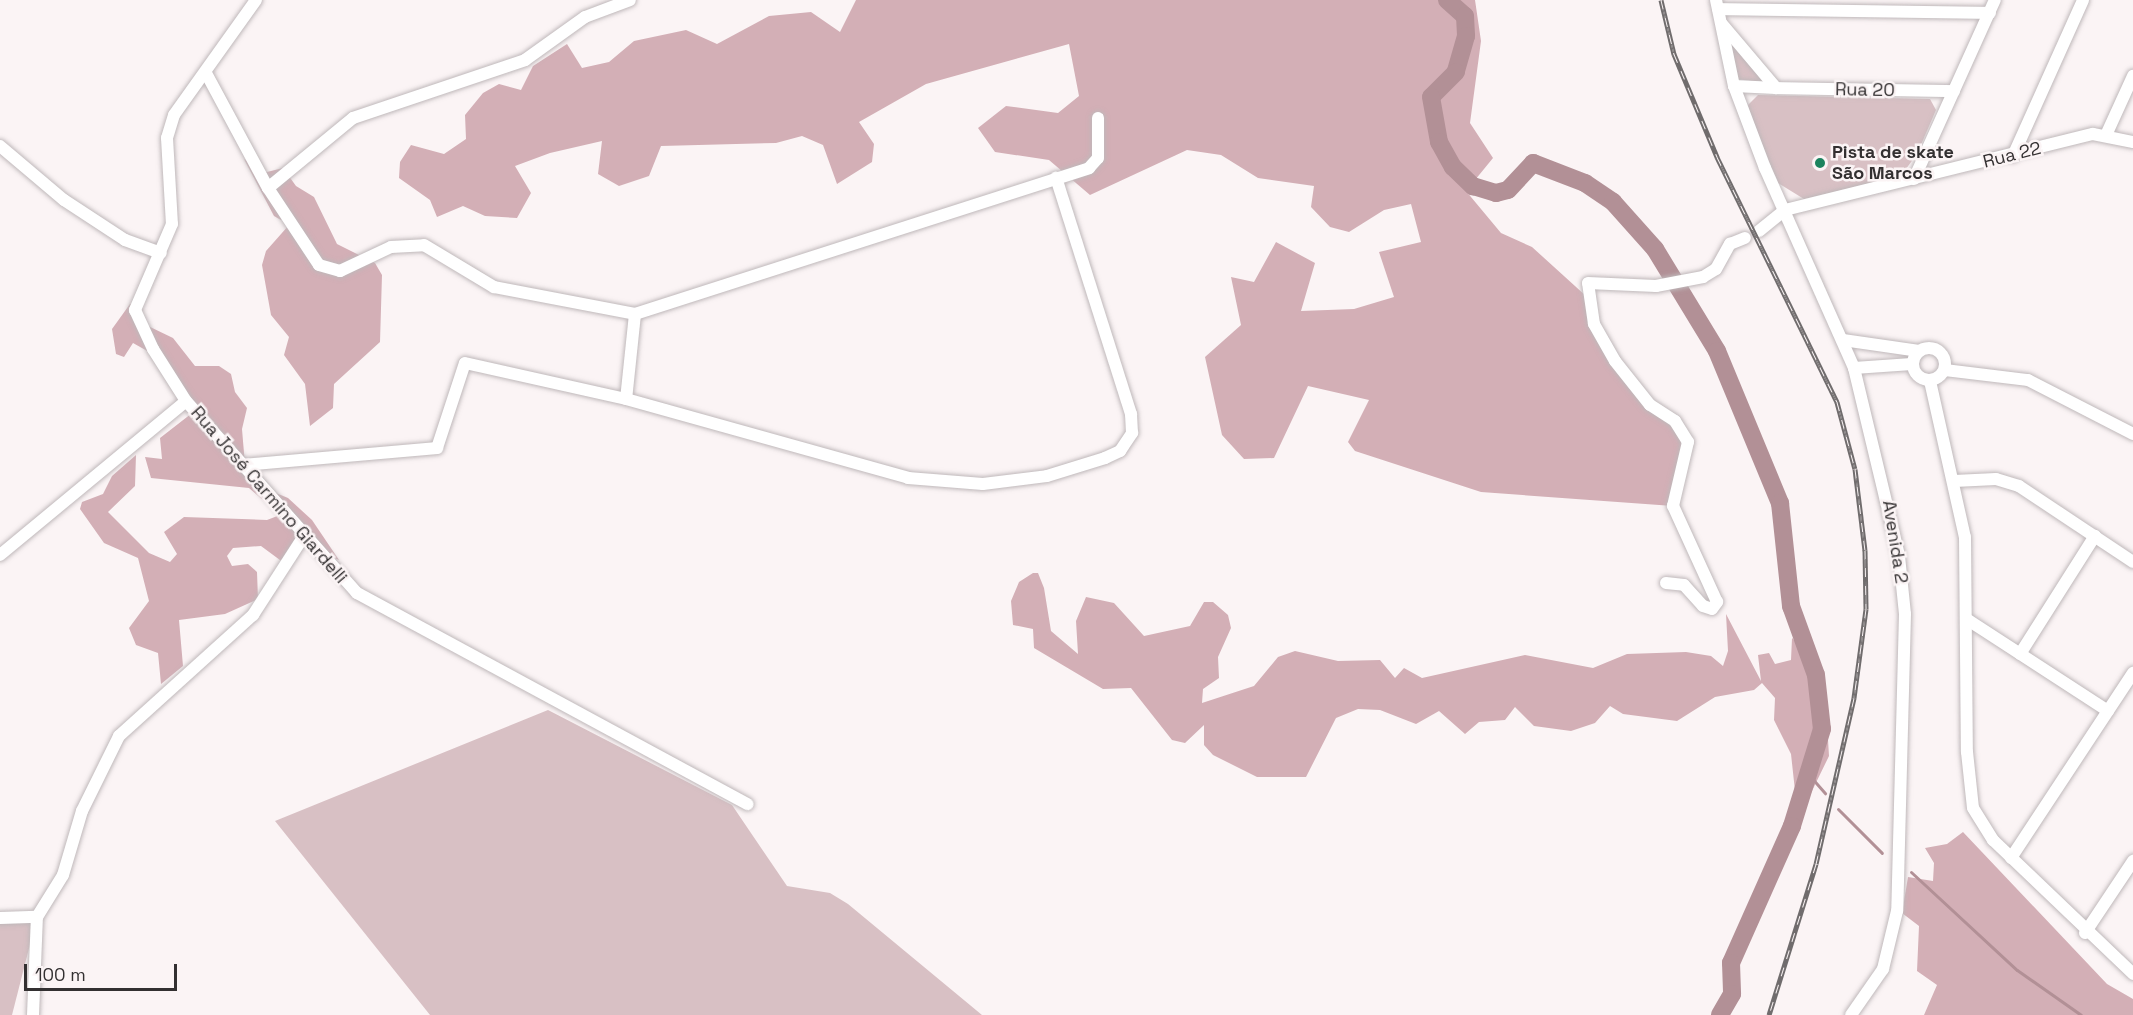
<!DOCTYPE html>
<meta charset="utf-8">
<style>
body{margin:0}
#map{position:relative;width:2133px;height:1015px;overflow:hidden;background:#fbf4f5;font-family:"Space Grotesk",sans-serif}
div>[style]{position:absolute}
.green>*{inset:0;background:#d8c0c4}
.forest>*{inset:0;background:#d3afb6}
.stream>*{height:3px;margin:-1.5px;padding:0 1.5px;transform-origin:1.5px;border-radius:1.5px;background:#b29096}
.river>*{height:18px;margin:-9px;padding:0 9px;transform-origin:9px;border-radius:9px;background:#b29096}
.roads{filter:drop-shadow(0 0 2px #bfb8ba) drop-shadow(0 0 2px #bfb8ba)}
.minor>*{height:12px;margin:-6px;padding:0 6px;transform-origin:6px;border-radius:6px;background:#fff}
.minor>.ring{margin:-6px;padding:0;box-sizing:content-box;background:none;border:12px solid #fff;border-radius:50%}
.rail>*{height:5px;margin-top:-2.5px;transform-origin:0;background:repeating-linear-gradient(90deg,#fbf4f5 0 9px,#706c6d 0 18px);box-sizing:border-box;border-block:2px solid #706c6d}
.dots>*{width:16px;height:16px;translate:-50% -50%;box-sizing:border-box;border:3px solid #fbf4f5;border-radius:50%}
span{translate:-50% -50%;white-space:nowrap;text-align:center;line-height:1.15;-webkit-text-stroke:5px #fbf4f5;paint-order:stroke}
.street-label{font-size:18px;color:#333031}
.poi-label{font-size:18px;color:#333031;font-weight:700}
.left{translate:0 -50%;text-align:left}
.scale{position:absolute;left:24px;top:964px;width:153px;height:27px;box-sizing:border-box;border:3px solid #333031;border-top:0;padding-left:8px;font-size:18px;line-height:21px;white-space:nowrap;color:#333031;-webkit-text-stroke:4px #fbf4f5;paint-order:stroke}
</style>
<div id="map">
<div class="green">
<div style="clip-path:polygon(1728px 36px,1767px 83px,1736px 79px)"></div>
<div style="clip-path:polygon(1758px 95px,1930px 99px,1936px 110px,1917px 154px,1900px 177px,1804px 199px,1778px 183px,1750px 115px,1748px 105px)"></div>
<div style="clip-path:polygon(548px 710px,732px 805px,787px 886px,830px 893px,848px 904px,982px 1015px,430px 1015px,275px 821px)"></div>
<div style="clip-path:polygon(37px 917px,12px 1015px,0 1015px,0 918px)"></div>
</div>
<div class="forest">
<div style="clip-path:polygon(856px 0,1475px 0,1481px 41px,1470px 123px,1493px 158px,1466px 191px,1501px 233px,1532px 247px,1586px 296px,1615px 361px,1688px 442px,1673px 506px,1481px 492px,1355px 451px,1348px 442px,1369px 400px,1308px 386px,1274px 458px,1244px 459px,1222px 435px,1205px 357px,1241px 325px,1231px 277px,1254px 282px,1276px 242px,1315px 263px,1301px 311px,1354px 309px,1394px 297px,1379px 252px,1421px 242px,1411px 204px,1384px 210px,1349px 232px,1330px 227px,1311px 207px,1314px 186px,1258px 178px,1221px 155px,1187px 150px,1090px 195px,1049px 160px,995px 152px,978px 128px,1006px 106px,1058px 113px,1079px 96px,1069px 44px,926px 84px,859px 122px,874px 144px,872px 162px,837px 184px,823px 145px,802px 136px,776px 143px,661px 146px,649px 176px,619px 186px,598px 174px,602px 141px,550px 153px,515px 166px,531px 193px,517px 218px,485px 216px,463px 206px,437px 217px,430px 200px,399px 178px,400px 162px,411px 145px,444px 154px,466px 139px,465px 115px,483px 93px,499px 84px,521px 90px,533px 66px,567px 44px,582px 68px,609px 62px,634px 41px,686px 30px,717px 44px,769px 16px,811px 12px,840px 32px)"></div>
<div style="clip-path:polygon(244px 159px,263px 173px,283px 168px,296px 186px,314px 197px,337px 244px,375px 263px,382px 275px,380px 342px,334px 384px,333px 408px,310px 426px,305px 384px,284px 355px,289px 337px,271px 315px,262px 265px,266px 251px,289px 225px,286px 213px,281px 220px,274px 216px)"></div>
<div style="clip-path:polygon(130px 304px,139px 308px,146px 325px,173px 338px,195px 366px,219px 366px,231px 374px,235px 392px,247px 408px,242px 429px,245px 465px,259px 473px,266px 489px,288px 498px,312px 520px,339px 560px,298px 543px,284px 563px,261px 546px,233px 548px,227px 556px,232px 566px,248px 564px,257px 572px,258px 599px,225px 614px,179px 620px,183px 666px,161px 684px,158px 653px,136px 645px,129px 628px,149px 601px,138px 558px,104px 543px,80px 509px,82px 502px,103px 494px,112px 476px,136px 455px,135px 486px,108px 512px,149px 553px,170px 562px,177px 554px,164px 532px,184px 517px,267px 520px,280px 515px,249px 488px,151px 478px,145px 457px,162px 459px,160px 438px,196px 410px,158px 357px,133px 343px,124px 357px,116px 354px,112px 329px)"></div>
<div style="clip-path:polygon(1033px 573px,1038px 573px,1044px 588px,1051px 631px,1078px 654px,1076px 621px,1086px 597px,1114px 603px,1144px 636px,1190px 626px,1204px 602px,1213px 602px,1228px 615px,1231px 628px,1218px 657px,1219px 678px,1203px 689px,1202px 703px,1254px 686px,1278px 657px,1295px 651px,1338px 661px,1380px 660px,1395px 678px,1404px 668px,1422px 678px,1525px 655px,1593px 668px,1627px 654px,1686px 652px,1711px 656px,1723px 666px,1728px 651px,1726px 614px,1761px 681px,1758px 655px,1769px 653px,1775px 664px,1791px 660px,1792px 638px,1806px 651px,1825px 690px,1829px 756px,1810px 795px,1796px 800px,1791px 754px,1774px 720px,1775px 698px,1762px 683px,1754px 690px,1715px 697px,1677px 721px,1623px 714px,1610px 706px,1595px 723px,1571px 731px,1534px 726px,1515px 707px,1505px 720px,1479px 722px,1465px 734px,1439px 711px,1416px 724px,1380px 710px,1358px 709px,1336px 718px,1306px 777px,1257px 777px,1213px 755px,1204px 745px,1204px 725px,1185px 743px,1172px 740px,1131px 688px,1103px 689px,1034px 648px,1033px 629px,1013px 625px,1011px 601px,1019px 582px)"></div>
<div style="clip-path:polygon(1963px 832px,2107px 984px,2133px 999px,2133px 1015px,1924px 1015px,1937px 985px,1917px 971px,1919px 926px,1902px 913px,1908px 877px,1933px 881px,1934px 863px,1925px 848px,1947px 844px)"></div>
</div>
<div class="stream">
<div style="left:1810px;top:776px;width:23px;rotate:49deg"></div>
<div style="left:1838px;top:809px;width:62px;rotate:45deg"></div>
<div style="left:1911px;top:872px;width:144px;rotate:42.8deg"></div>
<div style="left:2017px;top:970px;width:78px;rotate:35.1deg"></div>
</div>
<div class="river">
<div style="left:1447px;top:0;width:24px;rotate:42deg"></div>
<div style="left:1465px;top:16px;width:20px;rotate:87deg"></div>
<div style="left:1466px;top:36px;width:37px;rotate:106deg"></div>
<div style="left:1456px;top:72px;width:35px;rotate:135deg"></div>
<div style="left:1431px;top:97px;width:46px;rotate:79.9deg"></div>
<div style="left:1439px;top:142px;width:29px;rotate:61deg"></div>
<div style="left:1453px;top:167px;width:28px;rotate:44deg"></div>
<div style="left:1473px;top:186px;width:24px;rotate:17deg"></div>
<div style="left:1496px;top:193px;width:12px;rotate:-14deg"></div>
<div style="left:1508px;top:190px;width:37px;rotate:-47deg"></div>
<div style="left:1533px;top:163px;width:56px;rotate:21deg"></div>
<div style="left:1585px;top:183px;width:34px;rotate:34deg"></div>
<div style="left:1613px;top:202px;width:63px;rotate:48.2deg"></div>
<div style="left:1655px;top:249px;width:119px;rotate:58.7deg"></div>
<div style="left:1717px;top:351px;width:165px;rotate:67.5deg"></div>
<div style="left:1780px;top:503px;width:104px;rotate:83.9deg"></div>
<div style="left:1791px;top:606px;width:73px;rotate:70.1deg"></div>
<div style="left:1816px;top:675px;width:54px;rotate:83.7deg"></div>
<div style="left:1822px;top:729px;width:102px;rotate:107.2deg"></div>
<div style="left:1792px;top:826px;width:150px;rotate:114deg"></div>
<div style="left:1731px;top:963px;width:31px;rotate:88deg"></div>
<div style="left:1732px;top:994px;width:24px;rotate:120deg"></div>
</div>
<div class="roads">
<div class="minor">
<div style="left:256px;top:0;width:141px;rotate:125.5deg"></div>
<div style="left:174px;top:115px;width:24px;rotate:107deg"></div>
<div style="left:167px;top:138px;width:86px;rotate:86.7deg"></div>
<div style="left:172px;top:224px;width:94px;rotate:113.3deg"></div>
<div style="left:135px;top:310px;width:43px;rotate:65.2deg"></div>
<div style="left:153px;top:349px;width:62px;rotate:57.6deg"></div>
<div style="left:186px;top:401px;width:257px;rotate:48.3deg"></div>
<div style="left:357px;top:593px;width:444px;rotate:28.4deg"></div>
<div style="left:1716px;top:0;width:88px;rotate:78.2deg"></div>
<div style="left:1734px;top:86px;width:88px;rotate:69.3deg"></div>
<div style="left:1765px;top:168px;width:219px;rotate:66deg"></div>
<div style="left:1854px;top:368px;width:193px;rotate:76.5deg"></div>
<div style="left:1899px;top:556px;width:58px;rotate:84.1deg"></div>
<div style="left:1905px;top:614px;width:297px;rotate:91.5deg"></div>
<div style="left:1897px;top:911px;width:60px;rotate:103.6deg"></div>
<div style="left:1883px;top:969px;width:56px;rotate:124.8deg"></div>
<div style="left:1718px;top:9px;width:272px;rotate:0.8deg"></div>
<div style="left:1722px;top:24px;width:84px;rotate:49.8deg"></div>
<div style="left:1776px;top:88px;width:42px;rotate:-177.3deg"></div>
<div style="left:206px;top:73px;width:131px;rotate:61.7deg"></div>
<div style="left:268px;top:188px;width:92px;rotate:56.5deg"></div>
<div style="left:319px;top:265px;width:22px;rotate:16deg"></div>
<div style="left:340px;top:271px;width:56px;rotate:-25.2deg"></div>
<div style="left:391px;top:247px;width:33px;rotate:-3deg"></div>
<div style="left:424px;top:245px;width:82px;rotate:31deg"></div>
<div style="left:494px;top:287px;width:144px;rotate:10.8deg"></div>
<div style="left:635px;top:314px;width:477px;rotate:-17.8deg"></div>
<div style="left:1089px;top:168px;width:13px;rotate:-48deg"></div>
<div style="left:1098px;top:158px;width:40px;rotate:-90deg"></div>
<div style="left:1776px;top:88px;width:178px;rotate:1deg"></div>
<div style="left:2107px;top:133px;width:63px;rotate:-65.5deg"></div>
<div style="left:0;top:146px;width:84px;rotate:40.2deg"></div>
<div style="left:64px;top:200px;width:73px;rotate:33.3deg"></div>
<div style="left:125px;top:240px;width:38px;rotate:20deg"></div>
<div style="left:2013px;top:156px;width:171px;rotate:-65.8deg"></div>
<div style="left:1914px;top:179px;width:196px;rotate:-65.7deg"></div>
<div style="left:268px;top:188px;width:110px;rotate:-39.5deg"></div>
<div style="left:353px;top:118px;width:182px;rotate:-18.6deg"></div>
<div style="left:525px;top:60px;width:74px;rotate:-35.6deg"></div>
<div style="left:585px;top:17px;width:48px;rotate:-20.7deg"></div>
<div style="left:1785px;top:210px;width:317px;rotate:-13.9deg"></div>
<div style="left:2093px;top:134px;width:41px;rotate:11.3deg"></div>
<div style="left:1759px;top:231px;width:33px;rotate:-39deg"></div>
<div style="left:635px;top:314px;width:85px;rotate:96deg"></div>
<div style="left:626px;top:399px;width:293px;rotate:15.6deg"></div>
<div style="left:908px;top:478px;width:75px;rotate:4.6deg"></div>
<div style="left:983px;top:484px;width:64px;rotate:-7.1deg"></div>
<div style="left:1047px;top:476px;width:61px;rotate:-17.2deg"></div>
<div style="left:1105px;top:458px;width:17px;rotate:-25deg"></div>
<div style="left:1120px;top:451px;width:22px;rotate:-56deg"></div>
<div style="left:1132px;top:433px;width:19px;rotate:-93deg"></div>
<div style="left:1131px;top:414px;width:248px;rotate:-107.6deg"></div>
<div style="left:1843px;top:340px;width:77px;rotate:8.2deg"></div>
<div class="ring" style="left:1913px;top:348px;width:20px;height:20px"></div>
<div style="left:1854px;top:368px;width:58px;rotate:-3.9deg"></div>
<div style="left:1945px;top:370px;width:84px;rotate:6.9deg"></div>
<div style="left:2028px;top:380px;width:118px;rotate:27.2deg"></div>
<div style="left:1930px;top:381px;width:160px;rotate:77.4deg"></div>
<div style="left:1965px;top:537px;width:215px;rotate:89.5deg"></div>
<div style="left:1967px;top:752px;width:56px;rotate:83.9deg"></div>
<div style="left:1973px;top:808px;width:38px;rotate:58deg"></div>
<div style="left:1993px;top:840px;width:194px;rotate:43.7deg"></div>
<div style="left:243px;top:465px;width:195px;rotate:-5deg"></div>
<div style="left:437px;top:448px;width:89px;rotate:-71.8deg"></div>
<div style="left:465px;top:363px;width:165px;rotate:12.6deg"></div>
<div style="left:1954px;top:481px;width:42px;rotate:-2.7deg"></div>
<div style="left:1996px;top:479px;width:24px;rotate:17deg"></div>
<div style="left:2019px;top:486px;width:137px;rotate:33.7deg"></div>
<div style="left:0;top:555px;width:241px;rotate:-39.6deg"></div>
<div style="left:1666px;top:583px;width:18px;rotate:6deg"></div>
<div style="left:1684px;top:585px;width:28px;rotate:48deg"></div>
<div style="left:1703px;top:606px;width:9px;rotate:18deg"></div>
<div style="left:1712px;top:609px;width:9px;rotate:-54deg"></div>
<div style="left:1717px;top:602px;width:106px;rotate:-114.6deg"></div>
<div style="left:1673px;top:506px;width:66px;rotate:-76.8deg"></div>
<div style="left:1688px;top:442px;width:25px;rotate:-122deg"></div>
<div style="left:1675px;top:421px;width:30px;rotate:-147deg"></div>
<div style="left:1650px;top:405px;width:56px;rotate:-128.5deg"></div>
<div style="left:1615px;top:361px;width:43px;rotate:-119.6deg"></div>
<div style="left:1594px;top:324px;width:41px;rotate:-98.3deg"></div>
<div style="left:1588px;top:283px;width:68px;rotate:2.5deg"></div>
<div style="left:1656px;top:286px;width:48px;rotate:-10.8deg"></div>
<div style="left:1703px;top:277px;width:15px;rotate:-32deg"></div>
<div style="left:1716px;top:269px;width:29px;rotate:-61deg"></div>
<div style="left:1730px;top:244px;width:16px;rotate:-22deg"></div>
<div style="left:1968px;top:620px;width:167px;rotate:33deg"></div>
<div style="left:2020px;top:654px;width:140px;rotate:-57.6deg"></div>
<div style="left:2011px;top:858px;width:222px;rotate:-56.6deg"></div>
<div style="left:0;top:918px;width:37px;rotate:-2deg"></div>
<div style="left:37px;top:917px;width:49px;rotate:-58.2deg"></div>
<div style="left:63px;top:875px;width:67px;rotate:-73.5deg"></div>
<div style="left:82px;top:811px;width:84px;rotate:-63.7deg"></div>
<div style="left:119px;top:736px;width:181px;rotate:-42.1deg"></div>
<div style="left:253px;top:615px;width:94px;rotate:-57.2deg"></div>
<div style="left:2085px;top:933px;width:87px;rotate:-56.3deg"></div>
<div style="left:33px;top:1015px;width:98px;rotate:-87.7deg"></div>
</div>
</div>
<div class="rail">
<div style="left:1661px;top:0;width:56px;rotate:76.5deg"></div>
<div style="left:1674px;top:54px;width:112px;rotate:67.3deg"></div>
<div style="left:1717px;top:157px;width:273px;rotate:63.9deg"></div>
<div style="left:1837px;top:402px;width:69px;rotate:75deg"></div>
<div style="left:1855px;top:469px;width:82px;rotate:83deg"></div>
<div style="left:1865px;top:550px;width:59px;rotate:89deg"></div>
<div style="left:1866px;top:609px;width:90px;rotate:97.7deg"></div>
<div style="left:1854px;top:698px;width:170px;rotate:102.9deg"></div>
<div style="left:1816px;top:864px;width:158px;rotate:107.3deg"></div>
</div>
<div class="dots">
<div style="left:1820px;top:163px;background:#1c835e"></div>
</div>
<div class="street-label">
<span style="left:1865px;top:90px;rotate:1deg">Rua 20</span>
<span style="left:2012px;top:155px;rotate:-14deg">Rua 22</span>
<span style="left:269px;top:495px;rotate:49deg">Rua José Carmino Giardelli</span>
<span style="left:1895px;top:542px;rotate:81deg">Avenida 2</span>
</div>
<div class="poi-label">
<span class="left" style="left:1832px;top:163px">Pista de skate<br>São Marcos</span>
</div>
<div class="scale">100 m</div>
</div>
